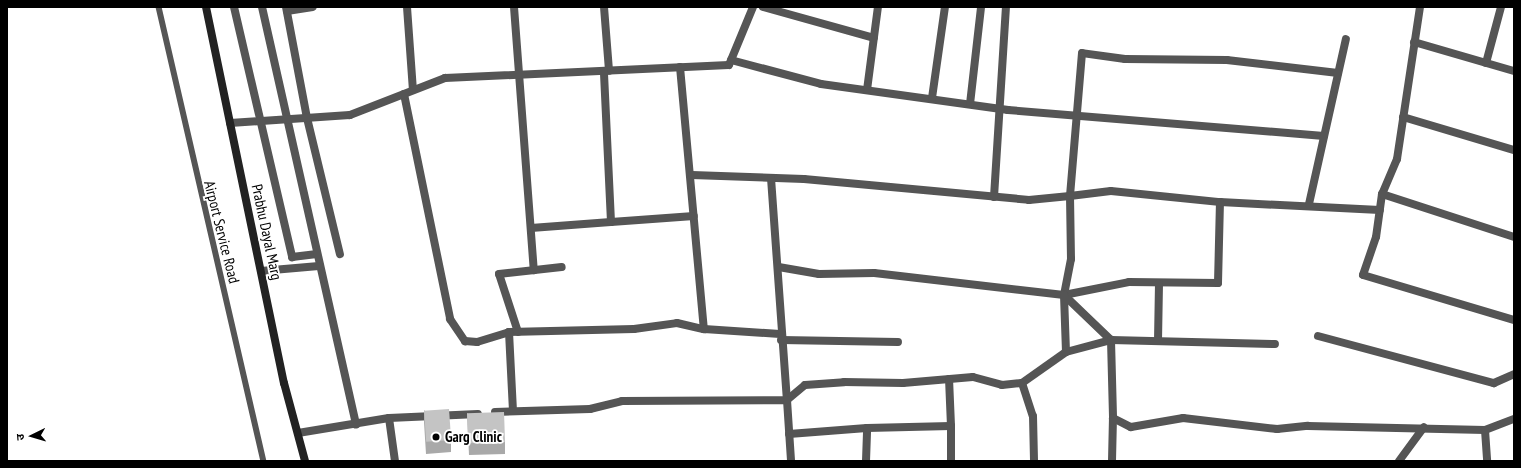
<!DOCTYPE html>
<meta charset="utf-8">
<style>
body{margin:0}
#map{position:relative;width:1521px;height:468px;overflow:hidden;background:#fff;font-family:"PT Sans Narrow","Noto Sans Devanagari",sans-serif}
div>[style]{position:absolute}
.lane>*{height:5.5px;margin:-2.75px;padding:0 2.75px;transform-origin:2.75px;border-radius:2.75px;background:#555}
.street>*{height:8px;margin:-4px;padding:0 4px;transform-origin:4px;border-radius:4px;background:#555}
.secondary>*{height:8px;margin:-4px;padding:0 4px;transform-origin:4px;border-radius:4px;background:#222}
.wall>*{inset:0;background:#a9a9a9}
.building>*{inset:0;background:#c4c4c4;transform-origin:0 0}
.dots>*{width:11px;height:11px;translate:-50% -50%;box-sizing:border-box;border:2px solid #fff;border-radius:50%}
span{translate:-50% -50%;white-space:nowrap;text-align:center;line-height:1.15;-webkit-text-stroke:3.5px #fff;paint-order:stroke}
.street-label{font-size:15px;color:#000}
.poi-label{font-size:15px;color:#000;font-weight:700}
.left{translate:0 -50%;text-align:left}
.frame{position:absolute;inset:0;border:8px solid #000;pointer-events:none}
.north{position:absolute;left:12px;top:416px;width:40px;height:40px;-webkit-text-stroke:3px #fff;paint-order:stroke;rotate:265deg;font-size:11px;font-weight:700;line-height:16px;text-align:center;color:#000}
.north::after{content:'';display:block;margin:auto;width:14px;height:18px;background:#000;clip-path:polygon(50% 0,100% 100%,50% 72%,0 100%)}
</style>
<div id="map">
<div class="lane">
<div style="left:159px;top:7px;width:466px;rotate:77deg"></div>
</div>
<div class="street">
<div style="left:234px;top:7px;width:257px;rotate:76.9deg"></div>
<div style="left:292px;top:257px;width:23px;rotate:-7deg"></div>
<div style="left:262px;top:7px;width:428px;rotate:77.3deg"></div>
<div style="left:286px;top:7px;width:113px;rotate:79.3deg"></div>
<div style="left:307px;top:118px;width:140px;rotate:76.4deg"></div>
<div style="left:407px;top:7px;width:83px;rotate:85.9deg"></div>
<div style="left:514px;top:7px;width:264px;rotate:85.7deg"></div>
<div style="left:604px;top:7px;width:64px;rotate:85.5deg"></div>
<div style="left:763px;top:7px;width:115px;rotate:15.6deg"></div>
<div style="left:1420px;top:7px;width:154px;rotate:98.6deg"></div>
<div style="left:1397px;top:159px;width:38px;rotate:113deg"></div>
<div style="left:1382px;top:194px;width:43px;rotate:97.9deg"></div>
<div style="left:1376px;top:237px;width:40px;rotate:108.9deg"></div>
<div style="left:1363px;top:275px;width:158px;rotate:16.6deg"></div>
<div style="left:287px;top:11px;width:26px;rotate:-9deg"></div>
<div style="left:1414px;top:42px;width:104px;rotate:16.2deg"></div>
<div style="left:731px;top:60px;width:93px;rotate:14.9deg"></div>
<div style="left:821px;top:84px;width:189px;rotate:7.9deg"></div>
<div style="left:1008px;top:110px;width:317px;rotate:4.7deg"></div>
<div style="left:1486px;top:63px;width:58px;rotate:-75deg"></div>
<div style="left:680px;top:67px;width:263px;rotate:84.8deg"></div>
<div style="left:704px;top:329px;width:76px;rotate:3.8deg"></div>
<div style="left:1338px;top:73px;width:112px;rotate:-173.3deg"></div>
<div style="left:1227px;top:60px;width:102px;rotate:-179.4deg"></div>
<div style="left:1125px;top:59px;width:43px;rotate:-172.1deg"></div>
<div style="left:1082px;top:53px;width:144px;rotate:94.8deg"></div>
<div style="left:1070px;top:196px;width:41px;rotate:-7deg"></div>
<div style="left:1111px;top:191px;width:110px;rotate:5.8deg"></div>
<div style="left:1220px;top:202px;width:160px;rotate:2.9deg"></div>
<div style="left:867px;top:90px;width:84px;rotate:-82.5deg"></div>
<div style="left:404px;top:94px;width:230px;rotate:78.4deg"></div>
<div style="left:450px;top:319px;width:27px;rotate:56deg"></div>
<div style="left:465px;top:341px;width:12px;rotate:5deg"></div>
<div style="left:477px;top:342px;width:34px;rotate:-17deg"></div>
<div style="left:509px;top:332px;width:125px;rotate:-1.4deg"></div>
<div style="left:634px;top:329px;width:43px;rotate:-7.9deg"></div>
<div style="left:677px;top:323px;width:28px;rotate:13deg"></div>
<div style="left:932px;top:98px;width:92px;rotate:-81.9deg"></div>
<div style="left:970px;top:104px;width:98px;rotate:-83.5deg"></div>
<div style="left:1403px;top:117px;width:116px;rotate:16.6deg"></div>
<div style="left:230px;top:123px;width:120px;rotate:-3.8deg"></div>
<div style="left:350px;top:115px;width:102px;rotate:-21.3deg"></div>
<div style="left:445px;top:78px;width:284px;rotate:-2.6deg"></div>
<div style="left:729px;top:65px;width:63px;rotate:-67.5deg"></div>
<div style="left:692px;top:175px;width:112px;rotate:2deg"></div>
<div style="left:804px;top:179px;width:226px;rotate:5.3deg"></div>
<div style="left:1029px;top:200px;width:41px;rotate:-5.6deg"></div>
<div style="left:1070px;top:196px;width:63px;rotate:89.1deg"></div>
<div style="left:1071px;top:259px;width:37px;rotate:101deg"></div>
<div style="left:1064px;top:295px;width:191px;rotate:-173.4deg"></div>
<div style="left:874px;top:273px;width:55px;rotate:179deg"></div>
<div style="left:819px;top:274px;width:41px;rotate:-170.1deg"></div>
<div style="left:771px;top:178px;width:223px;rotate:85.9deg"></div>
<div style="left:1382px;top:194px;width:139px;rotate:18deg"></div>
<div style="left:994px;top:197px;width:190px;rotate:-86.4deg"></div>
<div style="left:1309px;top:204px;width:169px;rotate:-77.4deg"></div>
<div style="left:611px;top:222px;width:83px;rotate:-4.1deg"></div>
<div style="left:531px;top:228px;width:80px;rotate:-4.3deg"></div>
<div style="left:611px;top:222px;width:151px;rotate:-92.7deg"></div>
<div style="left:261px;top:271px;width:58px;rotate:-4.9deg"></div>
<div style="left:1064px;top:295px;width:66px;rotate:-11.3deg"></div>
<div style="left:1129px;top:282px;width:89px;rotate:0.6deg"></div>
<div style="left:1218px;top:283px;width:81px;rotate:-88.6deg"></div>
<div style="left:1064px;top:295px;width:65px;rotate:43.8deg"></div>
<div style="left:509px;top:332px;width:79px;rotate:87.1deg"></div>
<div style="left:518px;top:332px;width:61px;rotate:-108.1deg"></div>
<div style="left:499px;top:274px;width:63px;rotate:-6.3deg"></div>
<div style="left:1318px;top:336px;width:182px;rotate:15deg"></div>
<div style="left:1494px;top:383px;width:22px;rotate:-24deg"></div>
<div style="left:781px;top:340px;width:117px;rotate:1deg"></div>
<div style="left:1111px;top:340px;width:78px;rotate:88.5deg"></div>
<div style="left:1113px;top:418px;width:20px;rotate:27deg"></div>
<div style="left:1131px;top:427px;width:53px;rotate:-9.8deg"></div>
<div style="left:1183px;top:418px;width:95px;rotate:6.7deg"></div>
<div style="left:1277px;top:429px;width:31px;rotate:-6deg"></div>
<div style="left:1308px;top:426px;width:177px;rotate:1.3deg"></div>
<div style="left:1485px;top:430px;width:31px;rotate:-21deg"></div>
<div style="left:1158px;top:341px;width:57px;rotate:-89deg"></div>
<div style="left:1066px;top:352px;width:47px;rotate:-14.9deg"></div>
<div style="left:1111px;top:340px;width:164px;rotate:1.4deg"></div>
<div style="left:1022px;top:383px;width:35px;rotate:72deg"></div>
<div style="left:1033px;top:416px;width:45px;rotate:88.7deg"></div>
<div style="left:787px;top:400px;width:23px;rotate:-40deg"></div>
<div style="left:805px;top:385px;width:39px;rotate:-4deg"></div>
<div style="left:844px;top:382px;width:59px;rotate:1deg"></div>
<div style="left:903px;top:383px;width:70px;rotate:-4.9deg"></div>
<div style="left:973px;top:377px;width:30px;rotate:15deg"></div>
<div style="left:1002px;top:385px;width:20px;rotate:-6deg"></div>
<div style="left:1022px;top:383px;width:54px;rotate:-35.2deg"></div>
<div style="left:1066px;top:352px;width:57px;rotate:-92deg"></div>
<div style="left:495px;top:412px;width:95px;rotate:-1.8deg"></div>
<div style="left:590px;top:409px;width:33px;rotate:-14deg"></div>
<div style="left:622px;top:401px;width:165px;rotate:-0.3deg"></div>
<div style="left:787px;top:400px;width:61px;rotate:86.2deg"></div>
<div style="left:389px;top:418px;width:43px;rotate:82.1deg"></div>
<div style="left:951px;top:426px;width:35px;rotate:90deg"></div>
<div style="left:1485px;top:430px;width:31px;rotate:86deg"></div>
<div style="left:298px;top:433px;width:92px;rotate:-9.4deg"></div>
<div style="left:389px;top:418px;width:89px;rotate:-2.6deg"></div>
<div style="left:789px;top:434px;width:78px;rotate:-4.4deg"></div>
<div style="left:866px;top:461px;width:33px;rotate:-88deg"></div>
<div style="left:867px;top:428px;width:84px;rotate:-1.4deg"></div>
<div style="left:951px;top:426px;width:47px;rotate:-92.4deg"></div>
<div style="left:1112px;top:461px;width:43px;rotate:-88.7deg"></div>
<div style="left:1399px;top:461px;width:42px;rotate:-53.7deg"></div>
</div>
<div class="secondary">
<div style="left:206px;top:7px;width:384px;rotate:78.3deg"></div>
<div style="left:284px;top:383px;width:81px;rotate:74.9deg"></div>
</div>
<div class="wall">
<div style="clip-path:polygon(424px 410px,451px 440px,451px 452px,426px 454px,424px 422px)"></div>
<div style="clip-path:polygon(467px 413px,505px 442px,505px 454px,469px 455px)"></div>
</div>
<div class="building">
<div style="left:449px;top:409px;width:31px;height:25px;rotate:86deg"></div>
<div style="left:504px;top:412px;width:30px;height:37px;rotate:88deg"></div>
</div>
<div class="dots">
<div style="left:436px;top:437px;background:#000"></div>
</div>
<div class="street-label">
<span style="left:222px;top:232px;rotate:76deg">Airport Service Road</span>
<span style="left:267px;top:232px;rotate:78deg">Prabhu Dayal Marg</span>
</div>
<div class="poi-label">
<span class="left" style="left:445px;top:437px">Garg Clinic</span>
</div>
<div class="frame"></div>
<div class="north">उ</div>
</div>
